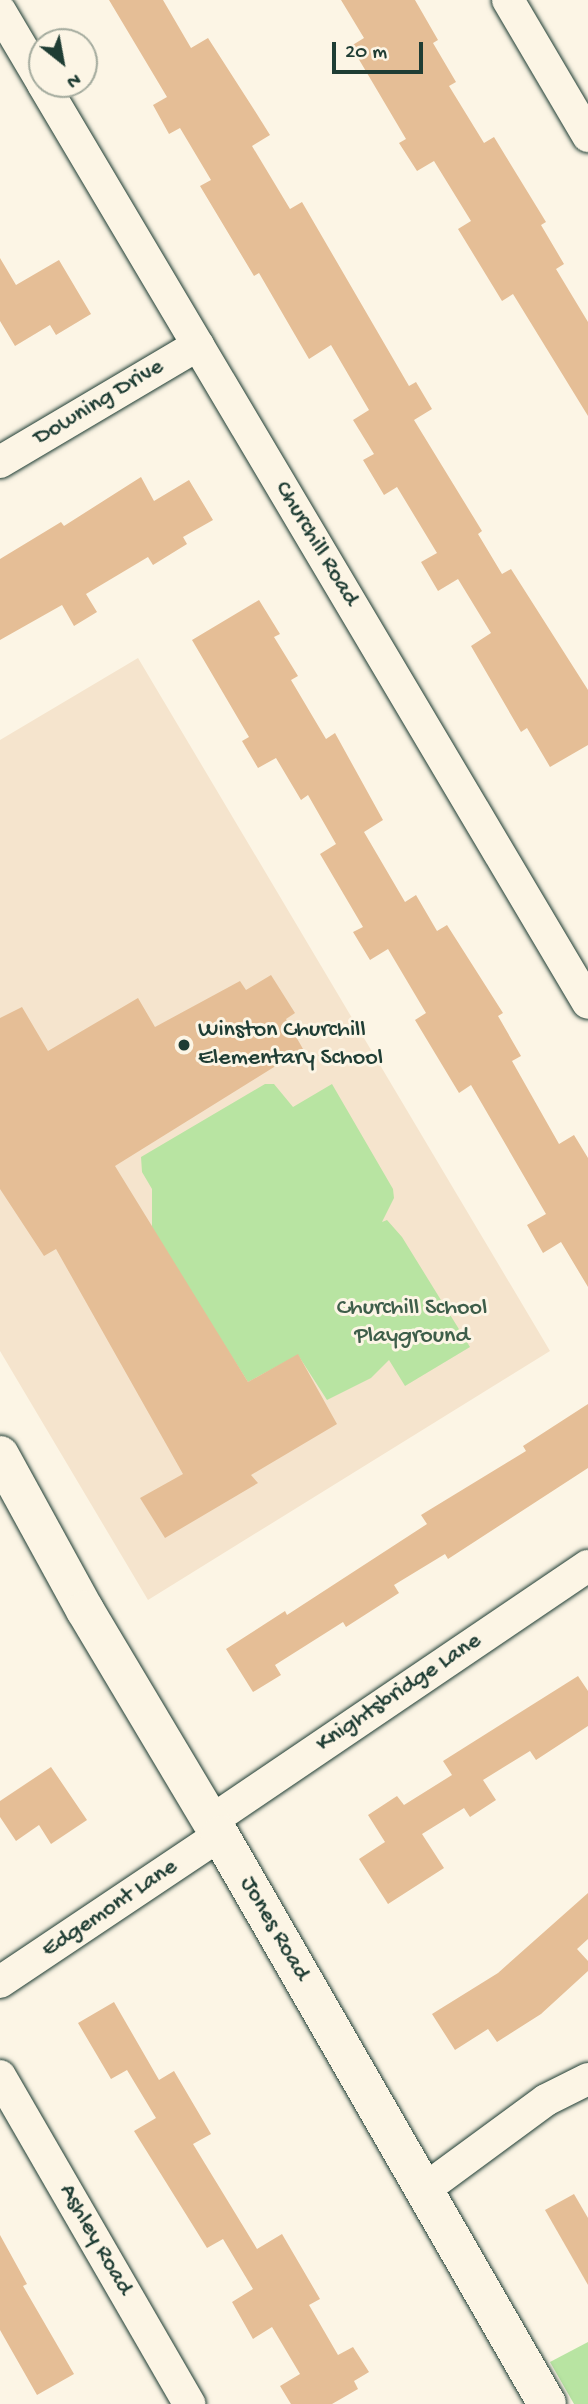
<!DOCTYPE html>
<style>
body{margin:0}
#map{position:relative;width:588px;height:2404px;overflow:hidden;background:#fcf5e5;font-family:"Gochi Hand",sans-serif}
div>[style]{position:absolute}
.built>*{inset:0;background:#f5e4cd}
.green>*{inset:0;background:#b8e4a2}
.building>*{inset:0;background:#e5be96}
.roads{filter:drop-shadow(0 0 2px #1f3d34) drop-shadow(0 0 2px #1f3d34)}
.street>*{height:32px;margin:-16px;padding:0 16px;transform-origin:16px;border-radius:16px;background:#fcf5e5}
.secondary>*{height:38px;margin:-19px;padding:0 19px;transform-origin:19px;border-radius:19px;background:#fcf5e5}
.dots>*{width:19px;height:19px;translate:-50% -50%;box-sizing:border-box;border:4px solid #fcf5e5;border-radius:50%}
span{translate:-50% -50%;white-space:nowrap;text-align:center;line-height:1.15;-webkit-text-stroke:6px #fcf5e5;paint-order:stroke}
.street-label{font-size:24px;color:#1f3d34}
.poi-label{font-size:24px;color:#1f3d34}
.left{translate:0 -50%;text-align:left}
.park-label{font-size:24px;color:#3e5e4a}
.north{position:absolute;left:28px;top:28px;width:70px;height:70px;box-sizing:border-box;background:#fcf5e5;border:2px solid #a4ab9e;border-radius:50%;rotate:149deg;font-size:19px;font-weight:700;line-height:28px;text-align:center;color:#1f3d34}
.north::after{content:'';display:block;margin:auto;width:24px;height:32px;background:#1f3d34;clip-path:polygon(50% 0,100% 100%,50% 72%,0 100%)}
.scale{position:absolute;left:332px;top:42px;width:91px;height:32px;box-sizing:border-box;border:4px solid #1f3d34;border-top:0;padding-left:9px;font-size:21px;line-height:24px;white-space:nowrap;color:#1f3d34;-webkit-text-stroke:5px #fcf5e5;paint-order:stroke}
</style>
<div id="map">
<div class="built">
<div style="clip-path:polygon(138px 658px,550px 1351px,148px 1600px,0 1351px,0 740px)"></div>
</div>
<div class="green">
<div style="clip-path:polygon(265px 1084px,274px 1084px,293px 1107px,332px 1084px,393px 1189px,394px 1198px,382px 1222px,387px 1220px,402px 1237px,470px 1347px,405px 1386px,389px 1360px,371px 1378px,327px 1400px,298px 1355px,248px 1382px,152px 1231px,152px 1189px,142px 1172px,141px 1157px)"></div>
<div style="clip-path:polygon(588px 2342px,588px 2404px,574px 2404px,550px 2362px)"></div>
</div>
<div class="building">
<div style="clip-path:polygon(109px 0,163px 0,191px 48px,208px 38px,253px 108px,270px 135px,252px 146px,290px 209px,302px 202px,409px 386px,416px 382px,432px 409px,414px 420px,482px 531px,478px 534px,502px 574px,511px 569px,588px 690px,588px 745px,550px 767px,527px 728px,521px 732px,471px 646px,491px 633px,458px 579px,438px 591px,421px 562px,437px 553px,397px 487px,384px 495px,363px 460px,374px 454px,353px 420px,369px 410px,331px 345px,309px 359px,259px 273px,254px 276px,200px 186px,211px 180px,180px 128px,169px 134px,153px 105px,167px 97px)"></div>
<div style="clip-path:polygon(341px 0,415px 0,438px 40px,433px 43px,456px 82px,449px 86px,484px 143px,494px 137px,546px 222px,541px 225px,564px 264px,556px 269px,588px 322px,588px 416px,513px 294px,502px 301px,458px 229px,471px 221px,434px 161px,417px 171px,399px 143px,406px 139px,351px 46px,364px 38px)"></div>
<div style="clip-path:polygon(0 258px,16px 285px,59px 260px,91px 314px,56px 335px,50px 325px,15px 346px,0 321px)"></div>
<div style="clip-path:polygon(141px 477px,154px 501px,189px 480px,213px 520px,183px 537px,187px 544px,153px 565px,148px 557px,86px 594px,97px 612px,74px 626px,62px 605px,0 640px,0 559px,61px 522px,64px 526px)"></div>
<div style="clip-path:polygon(259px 600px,280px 634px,274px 637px,298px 676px,291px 680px,326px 739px,335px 733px,383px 820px,364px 832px,405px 902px,416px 895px,437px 931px,447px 925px,503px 1013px,498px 1016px,521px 1056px,512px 1061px,559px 1144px,574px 1135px,588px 1158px,588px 1287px,561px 1242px,543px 1253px,527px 1225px,546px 1214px,471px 1085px,459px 1093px,415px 1020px,426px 1013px,388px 949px,370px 960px,353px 932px,363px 927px,320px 854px,336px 844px,308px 795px,301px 800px,276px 758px,258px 768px,242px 741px,249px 737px,192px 640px)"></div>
<div style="clip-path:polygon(271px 975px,295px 1013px,286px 1019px,303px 1049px,115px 1166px,248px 1382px,298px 1354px,337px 1424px,251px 1475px,258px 1483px,165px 1538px,140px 1498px,183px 1474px,56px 1249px,44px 1256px,0 1189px,0 1018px,22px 1007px,48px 1051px,138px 998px,155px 1027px,240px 981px,246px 990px)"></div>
<div style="clip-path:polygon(588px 1404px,588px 1468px,448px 1559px,445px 1554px,394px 1585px,399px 1593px,346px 1627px,343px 1622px,275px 1665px,281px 1675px,253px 1692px,226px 1649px,285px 1611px,287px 1615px,427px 1524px,421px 1515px,526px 1451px,523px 1446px)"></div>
<div style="clip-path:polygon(578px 1676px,588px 1691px,588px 1726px,536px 1760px,530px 1751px,483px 1780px,496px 1800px,470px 1817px,464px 1808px,422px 1834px,444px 1868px,388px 1904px,359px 1859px,385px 1842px,368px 1815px,397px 1796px,404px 1805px,452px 1775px,443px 1761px)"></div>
<div style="clip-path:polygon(51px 1767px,87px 1820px,51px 1844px,39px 1825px,16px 1841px,0 1817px,0 1801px)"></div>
<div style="clip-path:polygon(588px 1893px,588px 1939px,577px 1949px,588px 1961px,588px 1971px,541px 2014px,497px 2042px,488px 2029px,455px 2050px,432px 2014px,498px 1973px)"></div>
<div style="clip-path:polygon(114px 2002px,159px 2080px,174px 2071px,211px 2134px,193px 2144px,257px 2249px,282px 2234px,320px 2299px,309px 2305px,338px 2355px,353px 2347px,369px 2372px,354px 2381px,358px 2389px,332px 2404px,291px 2404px,280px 2386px,300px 2374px,272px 2327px,253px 2339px,232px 2302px,253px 2289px,223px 2239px,207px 2248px,134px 2131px,156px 2118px,127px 2070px,111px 2079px,78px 2023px)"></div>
<div style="clip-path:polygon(574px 2194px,588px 2218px,588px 2285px,545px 2210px)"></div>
<div style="clip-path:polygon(0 2235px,27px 2284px,23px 2286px,74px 2374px,37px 2395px,0 2330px)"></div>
</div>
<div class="roads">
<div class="street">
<div style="left:508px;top:0;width:158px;rotate:59.5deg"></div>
<div style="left:0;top:11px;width:82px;rotate:59.4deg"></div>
<div style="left:43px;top:84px;width:1068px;rotate:59.33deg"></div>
<div style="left:0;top:462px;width:230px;rotate:-30.6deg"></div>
<div style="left:0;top:1982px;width:265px;rotate:-33.8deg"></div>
<div style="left:220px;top:1835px;width:17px;rotate:-123deg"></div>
<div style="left:211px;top:1821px;width:455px;rotate:-34.1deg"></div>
<div style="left:0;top:2076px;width:379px;rotate:60deg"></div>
<div style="left:425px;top:2189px;width:150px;rotate:-36.3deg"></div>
<div style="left:546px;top:2100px;width:47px;rotate:-26.6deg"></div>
</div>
<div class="secondary">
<div style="left:0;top:1455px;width:177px;rotate:61.3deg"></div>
<div style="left:85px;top:1610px;width:246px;rotate:59.2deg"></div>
<div style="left:220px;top:1835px;width:656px;rotate:60.11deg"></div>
</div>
</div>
<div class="dots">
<div style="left:184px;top:1045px;background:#1f3d34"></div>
</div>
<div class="street-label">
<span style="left:99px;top:403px;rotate:-31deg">Downing Drive</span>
<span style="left:316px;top:544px;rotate:59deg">Churchill Road</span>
<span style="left:399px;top:1693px;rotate:-34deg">Knightsbridge Lane</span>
<span style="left:110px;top:1909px;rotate:-34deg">Edgemont Lane</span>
<span style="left:274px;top:1929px;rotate:60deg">Jones Road</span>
<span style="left:95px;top:2240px;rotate:60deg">Ashley Road</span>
</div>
<div class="poi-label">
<span class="left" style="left:198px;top:1045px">Winston Churchill<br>Elementary School</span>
</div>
<div class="park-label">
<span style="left:412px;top:1323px">Churchill School<br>Playground</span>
</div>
<div class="north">N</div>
<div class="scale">20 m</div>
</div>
